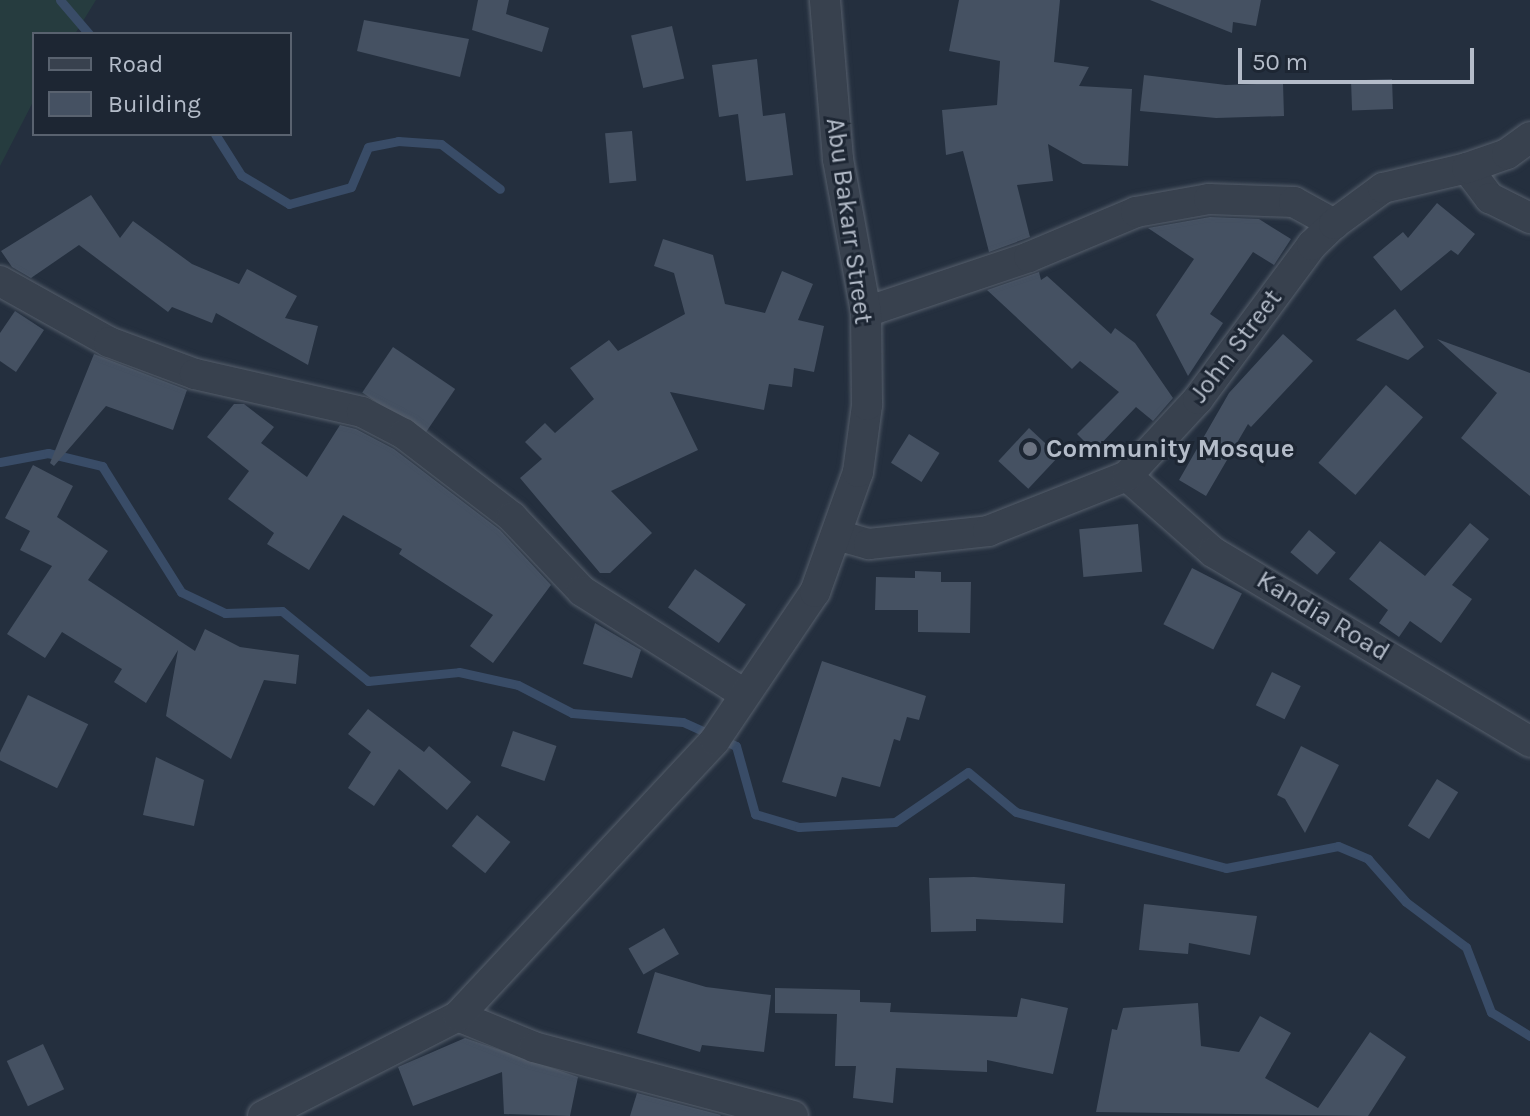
<!DOCTYPE html>
<style>
body{margin:0}
#map{position:relative;width:1530px;height:1116px;overflow:hidden;background:#242f3e;font-family:Karla,sans-serif}
div>[style]{position:absolute}
.green>*{inset:0;background:#263c3f}
.stream>*{height:9px;margin:-4.5px;padding:0 4.5px;transform-origin:4.5px;border-radius:4.5px;background:#394c67}
.building>*{inset:0;background:#455162;transform-origin:0 0}
.roads{filter:drop-shadow(0 0 2px #565f6c) drop-shadow(0 0 2px #565f6c)}
.minor>*{height:30px;margin:-15px;padding:0 15px;transform-origin:15px;border-radius:15px;background:#38414e}
.dots>*{width:22px;height:22px;translate:-50% -50%;box-sizing:border-box;border:4px solid #1d2633;border-radius:50%}
span{translate:-50% -50%;white-space:nowrap;text-align:center;line-height:1.15;-webkit-text-stroke:6px #1d2633;paint-order:stroke}
.street-label{font-size:26px;color:#b4bcc9}
.poi-label{font-size:26px;color:#b4bcc9;font-weight:700}
.left{translate:0 -50%;text-align:left}
.legend{position:absolute;left:32px;top:32px;width:260px;height:104px;box-sizing:border-box;background:#1d2633;border:2px solid #59626f;margin:0;padding:10px 14px;list-style:none;font-size:24px;color:#b4bcc9}
.legend li{display:flex;align-items:center;gap:16px;height:40px}
.legend b{width:40px;border:2px solid #59626f}
.scale{position:absolute;left:1238px;top:48px;width:236px;height:36px;box-sizing:border-box;border:4px solid #b4bcc9;border-top:0;padding-left:10px;font-size:24px;line-height:28px;white-space:nowrap;color:#b4bcc9;-webkit-text-stroke:6px #1d2633;paint-order:stroke}
</style>
<div id="map">
<div class="green">
<div style="clip-path:polygon(0 0,96px 0,75px 34px,34px 34px,34px 100px,0 166px)"></div>
</div>
<div class="stream">
<div style="left:60px;top:0;width:45px;rotate:49.5deg"></div>
<div style="left:215px;top:134px;width:49px;rotate:57.6deg"></div>
<div style="left:241px;top:175px;width:56px;rotate:31.1deg"></div>
<div style="left:289px;top:204px;width:64px;rotate:-15.3deg"></div>
<div style="left:351px;top:187px;width:43px;rotate:-67deg"></div>
<div style="left:368px;top:147px;width:31px;rotate:-11deg"></div>
<div style="left:398px;top:141px;width:43px;rotate:4deg"></div>
<div style="left:441px;top:144px;width:74px;rotate:37.3deg"></div>
<div style="left:0;top:462px;width:49px;rotate:-10.6deg"></div>
<div style="left:48px;top:453px;width:56px;rotate:13.5deg"></div>
<div style="left:102px;top:466px;width:149px;rotate:57.9deg"></div>
<div style="left:181px;top:592px;width:49px;rotate:25.5deg"></div>
<div style="left:225px;top:613px;width:57px;rotate:-2deg"></div>
<div style="left:282px;top:611px;width:111px;rotate:39.1deg"></div>
<div style="left:368px;top:681px;width:91px;rotate:-5.6deg"></div>
<div style="left:459px;top:672px;width:60px;rotate:12.4deg"></div>
<div style="left:518px;top:685px;width:61px;rotate:27.4deg"></div>
<div style="left:572px;top:713px;width:111px;rotate:4.6deg"></div>
<div style="left:683px;top:722px;width:58px;rotate:24.4deg"></div>
<div style="left:736px;top:746px;width:71px;rotate:74.4deg"></div>
<div style="left:755px;top:814px;width:46px;rotate:16.5deg"></div>
<div style="left:799px;top:827px;width:96px;rotate:-3deg"></div>
<div style="left:895px;top:822px;width:88px;rotate:-34.4deg"></div>
<div style="left:968px;top:772px;width:62px;rotate:39.8deg"></div>
<div style="left:1016px;top:812px;width:217px;rotate:14.9deg"></div>
<div style="left:1226px;top:868px;width:114px;rotate:-11.1deg"></div>
<div style="left:1338px;top:846px;width:33px;rotate:23deg"></div>
<div style="left:1368px;top:859px;width:57px;rotate:48.5deg"></div>
<div style="left:1406px;top:902px;width:75px;rotate:36.9deg"></div>
<div style="left:1466px;top:947px;width:70px;rotate:69deg"></div>
<div style="left:1491px;top:1012px;width:46px;rotate:31.6deg"></div>
</div>
<div class="building">
<div style="clip-path:polygon(478px 0,509px 0,506px 14px,549px 28px,542px 52px,472px 30px)"></div>
<div style="clip-path:polygon(959px 0,1060px 0,1054px 62px,1089px 67px,1079px 86px,1132px 89px,1128px 166px,1083px 164px,1048px 144px,1053px 181px,1017px 185px,1030px 237px,989px 252px,963px 151px,946px 155px,942px 110px,997px 105px,1000px 61px,949px 51px)"></div>
<div style="clip-path:polygon(1150px 0,1261px 0,1256px 26px,1233px 22px,1232px 33px)"></div>
<div style="clip-path:polygon(364px 20px,469px 39px,460px 77px,357px 51px)"></div>
<div style="left:672px;top:26px;width:54px;height:42px;rotate:77deg"></div>
<div style="clip-path:polygon(757px 59px,763px 116px,785px 113px,793px 175px,746px 181px,738px 114px,719px 117px,712px 65px)"></div>
<div style="clip-path:polygon(1144px 75px,1226px 85px,1283px 83px,1284px 116px,1216px 118px,1140px 111px)"></div>
<div style="left:1392px;top:79px;width:30px;height:41px;rotate:88deg"></div>
<div style="left:632px;top:131px;width:50px;height:27px;rotate:85deg"></div>
<div style="clip-path:polygon(91px 195px,120px 238px,133px 221px,192px 264px,239px 284px,247px 269px,297px 296px,285px 318px,318px 326px,308px 365px,216px 313px,212px 323px,172px 307px,168px 312px,79px 245px,31px 278px,12px 267px,1px 251px)"></div>
<div style="clip-path:polygon(1437px 203px,1475px 234px,1458px 255px,1451px 250px,1401px 291px,1373px 257px,1403px 232px,1408px 238px)"></div>
<div style="clip-path:polygon(1210px 217px,1259px 219px,1291px 239px,1274px 265px,1253px 252px,1210px 314px,1223px 323px,1188px 376px,1156px 315px,1194px 259px,1148px 228px)"></div>
<div style="clip-path:polygon(663px 239px,713px 255px,725px 304px,765px 313px,782px 271px,813px 284px,798px 320px,824px 326px,814px 372px,794px 368px,792px 387px,769px 384px,764px 410px,670px 392px,698px 450px,611px 491px,652px 533px,610px 573px,600px 573px,520px 478px,542px 459px,525px 442px,545px 423px,555px 433px,594px 399px,570px 368px,609px 340px,618px 351px,685px 314px,674px 273px,654px 266px)"></div>
<div style="clip-path:polygon(1039px 272px,1041px 280px,1047px 276px,1111px 334px,1115px 328px,1135px 343px,1173px 398px,1153px 421px,1136px 407px,1094px 451px,1077px 434px,1119px 392px,1080px 361px,1072px 369px,987px 290px)"></div>
<div style="clip-path:polygon(1395px 309px,1424px 347px,1408px 360px,1356px 340px)"></div>
<div style="clip-path:polygon(15px 311px,44px 330px,16px 372px,0 361px,0 333px)"></div>
<div style="clip-path:polygon(1283px 334px,1313px 361px,1251px 427px,1248px 424px,1206px 496px,1179px 480px,1229px 393px)"></div>
<div style="clip-path:polygon(1437px 339px,1530px 373px,1530px 496px,1461px 438px,1497px 393px)"></div>
<div style="left:393px;top:347px;width:75px;height:55px;rotate:34deg"></div>
<div style="clip-path:polygon(94px 354px,187px 390px,173px 430px,106px 406px,54px 466px,50px 463px)"></div>
<div style="left:1386px;top:385px;width:49px;height:103px;rotate:41deg"></div>
<div style="clip-path:polygon(234px 404px,244px 404px,274px 427px,261px 443px,307px 477px,340px 425px,356px 429px,394px 449px,500px 530px,551px 585px,493px 663px,470px 646px,493px 615px,399px 554px,402px 549px,343px 515px,309px 570px,267px 544px,274px 533px,228px 499px,249px 471px,207px 437px)"></div>
<div style="left:1029px;top:428px;width:41px;height:45px;rotate:43deg"></div>
<div style="left:909px;top:434px;width:36px;height:34px;rotate:32deg"></div>
<div style="clip-path:polygon(33px 465px,73px 486px,57px 517px,108px 551px,88px 580px,195px 651px,205px 629px,240px 647px,299px 655px,296px 684px,264px 680px,231px 759px,166px 716px,178px 650px,146px 703px,114px 682px,122px 669px,62px 632px,45px 658px,7px 634px,52px 566px,20px 550px,30px 531px,5px 518px)"></div>
<div style="clip-path:polygon(1470px 523px,1489px 539px,1452px 585px,1472px 599px,1441px 643px,1410px 621px,1399px 637px,1379px 623px,1388px 610px,1349px 579px,1380px 541px,1425px 576px)"></div>
<div style="left:1138px;top:524px;width:48px;height:59px;rotate:85deg"></div>
<div style="left:1309px;top:530px;width:35px;height:29px;rotate:40deg"></div>
<div style="left:1192px;top:568px;width:56px;height:63px;rotate:27deg"></div>
<div style="left:695px;top:569px;width:62px;height:47px;rotate:35deg"></div>
<div style="clip-path:polygon(915px 571px,941px 572px,941px 582px,971px 582px,970px 633px,918px 632px,918px 610px,875px 610px,876px 577px,915px 578px)"></div>
<div style="clip-path:polygon(595px 623px,641px 650px,632px 678px,583px 664px)"></div>
<div style="clip-path:polygon(822px 661px,926px 696px,919px 720px,907px 717px,900px 741px,894px 739px,880px 787px,842px 777px,836px 797px,782px 782px)"></div>
<div style="left:1272px;top:672px;width:32px;height:37px;rotate:26deg"></div>
<div style="left:28px;top:695px;width:67px;height:71px;rotate:26deg"></div>
<div style="clip-path:polygon(368px 709px,424px 752px,429px 746px,471px 782px,447px 810px,399px 769px,374px 806px,348px 788px,371px 752px,348px 734px)"></div>
<div style="left:513px;top:731px;width:46px;height:37px;rotate:19deg"></div>
<div style="clip-path:polygon(1301px 746px,1339px 765px,1305px 833px,1285px 799px,1277px 795px)"></div>
<div style="clip-path:polygon(156px 757px,204px 780px,194px 826px,143px 815px)"></div>
<div style="left:1437px;top:779px;width:25px;height:55px;rotate:32deg"></div>
<div style="left:477px;top:815px;width:43px;height:40px;rotate:39deg"></div>
<div style="clip-path:polygon(974px 877px,1065px 884px,1063px 923px,976px 919px,976px 931px,931px 932px,929px 878px)"></div>
<div style="clip-path:polygon(1144px 904px,1257px 916px,1250px 955px,1189px 943px,1188px 954px,1139px 950px)"></div>
<div style="left:664px;top:928px;width:30px;height:41px;rotate:60deg"></div>
<div style="clip-path:polygon(655px 972px,706px 987px,771px 995px,764px 1052px,702px 1045px,700px 1052px,637px 1033px)"></div>
<div style="clip-path:polygon(775px 988px,860px 990px,860px 1002px,891px 1003px,890px 1012px,1017px 1017px,1021px 998px,1068px 1008px,1053px 1074px,987px 1060px,987px 1072px,896px 1068px,893px 1103px,853px 1098px,856px 1066px,835px 1066px,837px 1014px,775px 1013px)"></div>
<div style="clip-path:polygon(1198px 1003px,1201px 1046px,1239px 1052px,1260px 1016px,1291px 1033px,1265px 1078px,1318px 1108px,1370px 1032px,1406px 1057px,1368px 1116px,1096px 1112px,1112px 1029px,1117px 1030px,1123px 1008px)"></div>
<div style="clip-path:polygon(465px 1038px,578px 1077px,570px 1116px,504px 1114px,502px 1072px,413px 1106px,398px 1067px)"></div>
<div style="left:43px;top:1044px;width:50px;height:40px;rotate:65deg"></div>
<div style="clip-path:polygon(637px 1093px,721px 1115px,720px 1116px,630px 1116px)"></div>
</div>
<div class="roads">
<div class="minor">
<div style="left:1467px;top:168px;width:38px;rotate:53deg"></div>
<div style="left:1490px;top:198px;width:45px;rotate:26.6deg"></div>
<div style="left:0;top:281px;width:125px;rotate:29.2deg"></div>
<div style="left:109px;top:342px;width:92px;rotate:20.4deg"></div>
<div style="left:195px;top:374px;width:171px;rotate:12.8deg"></div>
<div style="left:362px;top:412px;width:47px;rotate:27.6deg"></div>
<div style="left:404px;top:434px;width:136px;rotate:37.5deg"></div>
<div style="left:512px;top:517px;width:102px;rotate:46.6deg"></div>
<div style="left:582px;top:591px;width:191px;rotate:32.4deg"></div>
<div style="left:866px;top:312px;width:172px;rotate:-18.6deg"></div>
<div style="left:1029px;top:257px;width:116px;rotate:-22.8deg"></div>
<div style="left:1136px;top:212px;width:74px;rotate:-10.1deg"></div>
<div style="left:1209px;top:199px;width:85px;rotate:2deg"></div>
<div style="left:1294px;top:202px;width:46px;rotate:28.8deg"></div>
<div style="left:1127px;top:476px;width:115px;rotate:41.5deg"></div>
<div style="left:1213px;top:552px;width:370px;rotate:30.9deg"></div>
<div style="left:837px;top:535px;width:33px;rotate:16deg"></div>
<div style="left:869px;top:544px;width:120px;rotate:-6.2deg"></div>
<div style="left:988px;top:531px;width:149px;rotate:-21.6deg"></div>
<div style="left:1127px;top:476px;width:105px;rotate:-47.3deg"></div>
<div style="left:1198px;top:399px;width:192px;rotate:-53.5deg"></div>
<div style="left:1312px;top:245px;width:30px;rotate:-44deg"></div>
<div style="left:1334px;top:224px;width:61px;rotate:-36.3deg"></div>
<div style="left:1383px;top:188px;width:86px;rotate:-13.4deg"></div>
<div style="left:1467px;top:168px;width:42px;rotate:-19.3deg"></div>
<div style="left:1507px;top:154px;width:29px;rotate:-36deg"></div>
<div style="left:458px;top:1016px;width:82px;rotate:22.2deg"></div>
<div style="left:534px;top:1047px;width:268px;rotate:14.9deg"></div>
<div style="left:263px;top:1116px;width:219px;rotate:-27.1deg"></div>
<div style="left:458px;top:1016px;width:377px;rotate:-47deg"></div>
<div style="left:715px;top:740px;width:179px;rotate:-56deg"></div>
<div style="left:815px;top:592px;width:127px;rotate:-70.3deg"></div>
<div style="left:858px;top:472px;width:68px;rotate:-82.3deg"></div>
<div style="left:867px;top:405px;width:93px;rotate:-90.6deg"></div>
<div style="left:866px;top:312px;width:156px;rotate:-100.4deg"></div>
<div style="left:838px;top:159px;width:160px;rotate:-94.7deg"></div>
</div>
</div>
<div class="dots">
<div style="left:1030px;top:449px;background:#6b7280"></div>
</div>
<div class="street-label">
<span style="left:849px;top:221px;rotate:82deg">Abu Bakarr Street</span>
<span style="left:1236px;top:346px;rotate:-53deg">John Street</span>
<span style="left:1323px;top:616px;rotate:31deg">Kandia Road</span>
</div>
<div class="poi-label">
<span class="left" style="left:1046px;top:449px">Community Mosque</span>
</div>
<ul class="legend">
<li><b style="height:10px;background:#38414e"></b>Road</li>
<li><b style="height:22px;background:#455162"></b>Building</li>
</ul>
<div class="scale">50 m</div>
</div>
